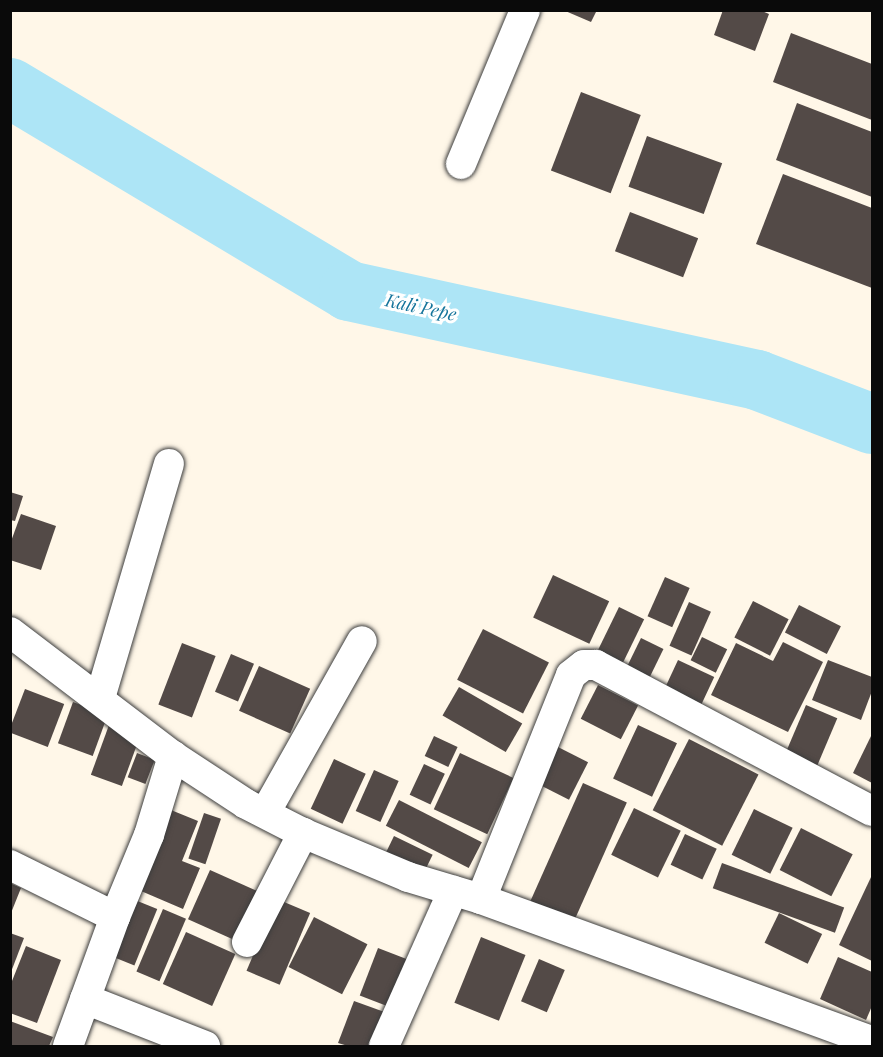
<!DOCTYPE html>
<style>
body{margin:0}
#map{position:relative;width:883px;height:1057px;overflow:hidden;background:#fff7e8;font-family:"Playfair Display",serif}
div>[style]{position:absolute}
.river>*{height:60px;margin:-30px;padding:0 30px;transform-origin:30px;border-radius:30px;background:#ade5f6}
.building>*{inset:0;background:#534a47;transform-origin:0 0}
.roads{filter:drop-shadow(0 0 2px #3d3d3d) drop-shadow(0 0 2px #3d3d3d)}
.street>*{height:30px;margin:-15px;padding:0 15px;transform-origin:15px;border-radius:15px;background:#fff}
span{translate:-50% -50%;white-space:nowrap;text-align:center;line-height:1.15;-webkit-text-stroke:6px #fff;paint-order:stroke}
.water-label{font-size:18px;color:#15749b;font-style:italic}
.frame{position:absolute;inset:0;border:12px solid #0a0a0a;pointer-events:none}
</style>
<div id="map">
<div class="river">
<div style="left:10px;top:88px;width:395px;rotate:30.9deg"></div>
<div style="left:349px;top:291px;width:418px;rotate:12.3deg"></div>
<div style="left:757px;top:380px;width:123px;rotate:20.9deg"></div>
</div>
<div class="building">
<div style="clip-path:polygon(563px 10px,597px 10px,591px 22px)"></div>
<div style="clip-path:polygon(723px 10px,760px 10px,769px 14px,755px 51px,714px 35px)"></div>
<div style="clip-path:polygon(791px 33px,872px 64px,872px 120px,773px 82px)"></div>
<div style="left:581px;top:92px;width:64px;height:84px;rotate:21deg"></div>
<div style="clip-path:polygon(797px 103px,872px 132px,872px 197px,776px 160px)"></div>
<div style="left:647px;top:136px;width:80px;height:54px;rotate:20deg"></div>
<div style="clip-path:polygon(783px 174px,872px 208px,872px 288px,756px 244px)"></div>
<div style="left:630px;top:212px;width:73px;height:42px;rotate:21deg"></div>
<div style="clip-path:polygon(10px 492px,23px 496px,15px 521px,10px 520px)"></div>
<div style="clip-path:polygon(21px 514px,56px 526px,41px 570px,10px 560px,10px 544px)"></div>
<div style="left:553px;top:575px;width:62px;height:47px;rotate:25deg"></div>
<div style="left:665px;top:577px;width:27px;height:43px;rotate:24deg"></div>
<div style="left:753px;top:601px;width:40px;height:41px;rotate:27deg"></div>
<div style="left:689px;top:602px;width:24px;height:48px;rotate:24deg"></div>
<div style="left:799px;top:605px;width:47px;height:31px;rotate:27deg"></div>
<div style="left:619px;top:607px;width:28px;height:49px;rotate:26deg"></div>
<div style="left:483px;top:629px;width:74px;height:57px;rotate:27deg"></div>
<div style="left:702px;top:637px;width:28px;height:26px;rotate:26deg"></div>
<div style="left:641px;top:638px;width:25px;height:34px;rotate:26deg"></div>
<div style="clip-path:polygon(783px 642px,823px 662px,788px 732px,711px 695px,736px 643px,773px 661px)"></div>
<div style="left:182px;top:643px;width:36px;height:66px;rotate:21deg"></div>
<div style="left:231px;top:654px;width:25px;height:41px;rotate:23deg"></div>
<div style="left:678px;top:660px;width:40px;height:30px;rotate:25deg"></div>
<div style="clip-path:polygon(828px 660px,872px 677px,872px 691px,861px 720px,812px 700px)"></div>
<div style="left:259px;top:666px;width:56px;height:49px;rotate:24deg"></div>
<div style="left:598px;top:685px;width:45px;height:38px;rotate:27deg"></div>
<div style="left:459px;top:687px;width:73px;height:33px;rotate:30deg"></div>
<div style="left:25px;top:689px;width:42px;height:46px;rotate:21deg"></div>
<div style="left:73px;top:702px;width:37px;height:44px;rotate:20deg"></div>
<div style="left:806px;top:705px;width:34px;height:52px;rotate:23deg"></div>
<div style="left:109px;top:725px;width:33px;height:53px;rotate:20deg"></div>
<div style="left:638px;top:725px;width:43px;height:59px;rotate:25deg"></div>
<div style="clip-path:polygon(872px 734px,872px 783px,853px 773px)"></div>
<div style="left:434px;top:736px;width:26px;height:22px;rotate:25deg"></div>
<div style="left:689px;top:739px;width:78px;height:80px;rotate:27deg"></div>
<div style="left:556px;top:746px;width:36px;height:42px;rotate:27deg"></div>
<div style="left:137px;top:753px;width:19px;height:26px;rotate:21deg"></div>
<div style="left:460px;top:753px;width:59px;height:62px;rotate:25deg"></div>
<div style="left:334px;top:759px;width:35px;height:55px;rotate:25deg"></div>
<div style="left:424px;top:764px;width:23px;height:34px;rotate:25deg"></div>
<div style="left:374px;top:770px;width:27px;height:45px;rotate:24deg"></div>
<div style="left:583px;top:783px;width:48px;height:130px;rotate:24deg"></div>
<div style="left:399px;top:800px;width:93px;height:29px;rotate:27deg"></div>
<div style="clip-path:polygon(166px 808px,198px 821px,182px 861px,200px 868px,183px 909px,134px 888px)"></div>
<div style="left:634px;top:808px;width:52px;height:52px;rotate:26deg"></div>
<div style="left:754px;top:809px;width:43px;height:51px;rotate:26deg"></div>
<div style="left:204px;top:813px;width:18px;height:48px;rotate:19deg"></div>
<div style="left:801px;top:828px;width:58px;height:47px;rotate:27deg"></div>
<div style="left:685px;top:834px;width:35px;height:34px;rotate:25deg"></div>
<div style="left:394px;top:836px;width:43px;height:18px;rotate:26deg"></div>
<div style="left:722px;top:863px;width:130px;height:27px;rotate:20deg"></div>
<div style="left:210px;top:870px;width:58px;height:54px;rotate:24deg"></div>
<div style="clip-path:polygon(872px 875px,872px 961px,839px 945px)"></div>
<div style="clip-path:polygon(10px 883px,21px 888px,11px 913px,10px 913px)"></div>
<div style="left:277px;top:899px;width:36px;height:78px;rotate:23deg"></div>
<div style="left:135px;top:900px;width:24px;height:61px;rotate:22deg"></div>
<div style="left:163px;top:909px;width:25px;height:68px;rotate:23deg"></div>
<div style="left:779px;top:913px;width:48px;height:33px;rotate:26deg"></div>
<div style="left:314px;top:917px;width:60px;height:56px;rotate:27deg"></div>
<div style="left:186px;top:932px;width:54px;height:57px;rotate:24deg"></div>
<div style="clip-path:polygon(10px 933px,24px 938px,11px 972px,10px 972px)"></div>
<div style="left:481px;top:937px;width:48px;height:71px;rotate:22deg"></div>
<div style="clip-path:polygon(26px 946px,61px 960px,37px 1023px,10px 1013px,10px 986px)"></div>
<div style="left:378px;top:948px;width:43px;height:51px;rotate:21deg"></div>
<div style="clip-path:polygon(838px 957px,872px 972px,872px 1006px,866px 1020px,820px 999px)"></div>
<div style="left:539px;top:959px;width:28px;height:46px;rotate:23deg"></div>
<div style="clip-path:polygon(354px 1001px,390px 1014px,378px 1046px,348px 1046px,338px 1043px)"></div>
<div style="clip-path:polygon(10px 1021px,53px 1037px,49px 1046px,10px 1046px)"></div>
</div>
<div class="roads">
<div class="street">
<div style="left:461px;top:164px;width:167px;rotate:-67.4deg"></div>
<div style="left:10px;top:632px;width:205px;rotate:37.3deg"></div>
<div style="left:173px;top:756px;width:87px;rotate:33.3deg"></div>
<div style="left:246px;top:804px;width:64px;rotate:27deg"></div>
<div style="left:303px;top:833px;width:114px;rotate:22.7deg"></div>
<div style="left:408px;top:877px;width:76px;rotate:16.8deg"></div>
<div style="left:481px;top:899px;width:416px;rotate:20deg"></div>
<div style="left:100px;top:698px;width:244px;rotate:-73.6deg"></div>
<div style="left:265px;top:813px;width:197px;rotate:-60.6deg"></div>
<div style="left:10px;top:865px;width:117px;rotate:26.3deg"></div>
<div style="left:481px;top:899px;width:241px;rotate:-68.1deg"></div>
<div style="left:571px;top:675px;width:16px;rotate:-38deg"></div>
<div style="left:584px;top:665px;width:12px"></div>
<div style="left:596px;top:665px;width:312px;rotate:27.9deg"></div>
<div style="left:247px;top:942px;width:123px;rotate:-62.8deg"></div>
<div style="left:85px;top:999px;width:129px;rotate:21.4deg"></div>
<div style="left:68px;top:1046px;width:137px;rotate:-70deg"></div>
<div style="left:115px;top:917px;width:89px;rotate:-67.5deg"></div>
<div style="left:149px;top:835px;width:83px;rotate:-73.1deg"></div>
<div style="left:384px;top:1046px;width:170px;rotate:-66deg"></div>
</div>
</div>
<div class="water-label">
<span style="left:421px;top:307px;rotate:12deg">Kali Pepe</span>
</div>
<div class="frame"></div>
</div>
